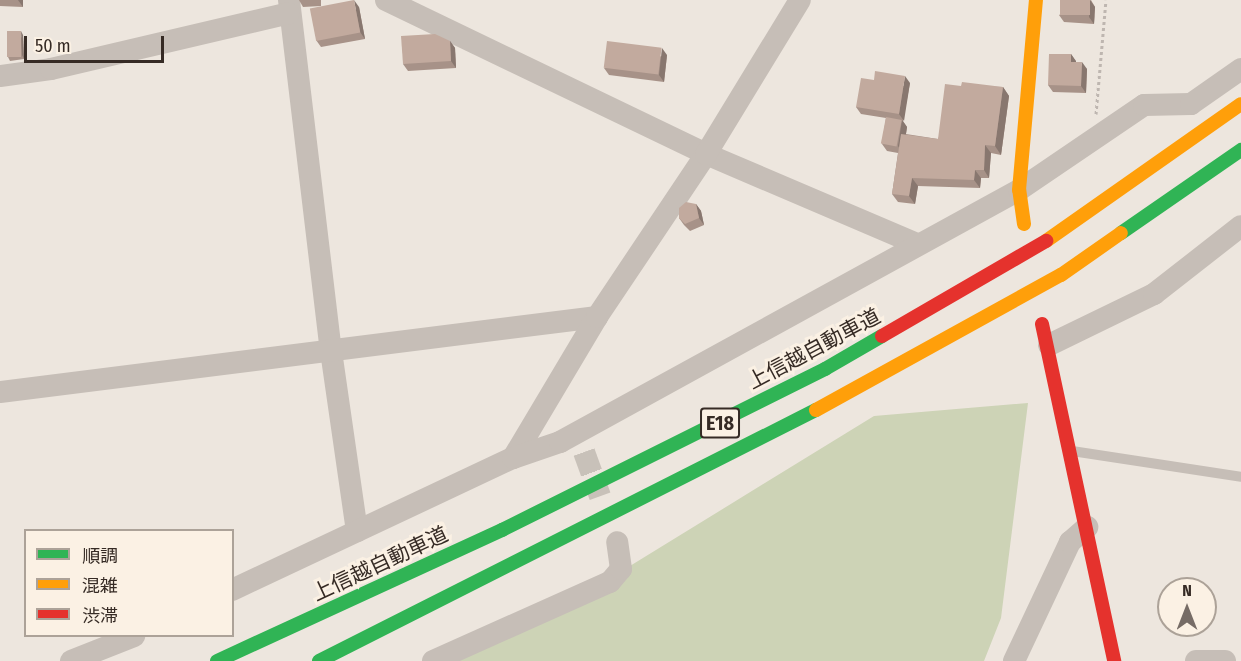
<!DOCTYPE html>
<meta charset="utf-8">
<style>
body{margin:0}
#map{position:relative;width:1241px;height:661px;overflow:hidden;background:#ede6de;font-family:"Fira Sans Condensed","Noto Sans JP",sans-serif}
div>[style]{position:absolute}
.green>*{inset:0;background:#cdd3b6}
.street-tunnel>*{height:22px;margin-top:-11px;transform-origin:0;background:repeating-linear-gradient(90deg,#c8c1b9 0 22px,transparent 0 33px)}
.path>*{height:3px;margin-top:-1.5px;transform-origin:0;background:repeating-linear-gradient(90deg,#beb6b0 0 3px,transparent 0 6px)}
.lane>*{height:10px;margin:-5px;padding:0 5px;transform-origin:5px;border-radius:5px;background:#c6beb7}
.street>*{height:22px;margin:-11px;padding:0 11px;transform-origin:11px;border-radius:11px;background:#c6beb7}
.fast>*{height:14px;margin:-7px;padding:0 7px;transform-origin:7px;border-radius:7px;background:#30b455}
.slow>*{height:14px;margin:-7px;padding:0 7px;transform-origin:7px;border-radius:7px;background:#ff9f0a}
.jam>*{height:14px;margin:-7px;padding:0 7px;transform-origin:7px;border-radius:7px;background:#e5322d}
.wall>*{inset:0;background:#a79288}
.shaded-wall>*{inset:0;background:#88776f}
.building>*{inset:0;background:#c2aa9e;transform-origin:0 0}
span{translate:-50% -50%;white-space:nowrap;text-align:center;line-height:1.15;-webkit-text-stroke:6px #fbf1e4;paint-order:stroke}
.shield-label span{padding:2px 4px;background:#fbf1e4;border:2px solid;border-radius:4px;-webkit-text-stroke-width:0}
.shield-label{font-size:20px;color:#362b25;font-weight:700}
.street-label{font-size:21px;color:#362b25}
.legend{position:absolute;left:24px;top:529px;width:210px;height:108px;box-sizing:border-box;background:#fbf1e4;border:2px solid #aca298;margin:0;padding:8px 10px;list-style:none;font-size:18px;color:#362b25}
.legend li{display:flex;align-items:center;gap:12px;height:30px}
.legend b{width:30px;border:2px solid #aca298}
.north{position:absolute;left:1157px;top:577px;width:60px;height:60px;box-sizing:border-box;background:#fbf1e4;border:2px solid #aca298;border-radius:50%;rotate:0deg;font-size:16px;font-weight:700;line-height:24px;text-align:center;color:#362b25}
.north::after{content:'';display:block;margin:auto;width:21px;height:27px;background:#766c66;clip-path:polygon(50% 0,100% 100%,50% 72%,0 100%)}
.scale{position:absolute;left:24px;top:36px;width:140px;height:27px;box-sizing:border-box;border:3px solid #362b25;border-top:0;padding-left:8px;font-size:18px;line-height:21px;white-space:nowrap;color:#362b25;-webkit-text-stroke:4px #fbf1e4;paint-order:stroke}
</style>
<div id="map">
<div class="green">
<div style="clip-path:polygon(1028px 403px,1001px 618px,984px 661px,455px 661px,586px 593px,874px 416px)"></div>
</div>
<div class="street-tunnel">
<div style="left:584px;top:452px;width:47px;rotate:70deg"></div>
</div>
<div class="path">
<div style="left:1096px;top:114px;width:114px;rotate:-85deg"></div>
</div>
<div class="lane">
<div style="left:1072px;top:451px;width:171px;rotate:8.7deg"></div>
</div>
<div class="street">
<div style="left:289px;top:0;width:354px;rotate:83.2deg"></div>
<div style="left:331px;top:351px;width:182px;rotate:81.8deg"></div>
<div style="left:386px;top:0;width:355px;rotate:25.7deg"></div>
<div style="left:706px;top:154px;width:229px;rotate:23.1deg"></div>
<div style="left:0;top:76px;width:51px;rotate:-7.8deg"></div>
<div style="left:51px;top:69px;width:244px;rotate:-13.2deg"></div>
<div style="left:1049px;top:345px;width:117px;rotate:-25.9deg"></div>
<div style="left:1154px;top:294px;width:110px;rotate:-38deg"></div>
<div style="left:0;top:392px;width:602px;rotate:-7.16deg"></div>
<div style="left:513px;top:458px;width:164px;rotate:-59.2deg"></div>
<div style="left:597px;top:317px;width:196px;rotate:-56.2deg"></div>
<div style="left:706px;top:154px;width:180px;rotate:-58.6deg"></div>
<div style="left:232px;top:590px;width:310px;rotate:-25.2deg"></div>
<div style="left:513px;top:458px;width:50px;rotate:-18.8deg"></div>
<div style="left:560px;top:442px;width:524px;rotate:-28.77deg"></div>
<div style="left:1019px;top:190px;width:151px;rotate:-34.2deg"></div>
<div style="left:1144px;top:105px;width:47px;rotate:-1.2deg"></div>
<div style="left:1191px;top:104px;width:61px;rotate:-35deg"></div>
<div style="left:71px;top:661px;width:68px;rotate:-21.6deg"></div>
<div style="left:433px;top:661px;width:194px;rotate:-24.1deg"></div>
<div style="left:610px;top:582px;width:17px;rotate:-50deg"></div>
<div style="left:621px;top:569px;width:27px;rotate:-98deg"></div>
<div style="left:1014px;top:661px;width:132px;rotate:-64.8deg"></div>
<div style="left:1070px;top:542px;width:23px;rotate:-41deg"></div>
<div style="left:1196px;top:661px;width:29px"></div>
</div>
<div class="fast">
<div style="left:1121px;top:233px;width:146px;rotate:-34.7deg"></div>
<div style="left:217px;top:661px;width:314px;rotate:-24.7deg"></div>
<div style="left:502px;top:530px;width:361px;rotate:-26.5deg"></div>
<div style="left:825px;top:369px;width:66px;rotate:-30.1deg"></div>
<div style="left:319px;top:661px;width:557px;rotate:-26.8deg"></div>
</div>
<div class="slow">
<div style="left:1024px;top:224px;width:34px;rotate:-98deg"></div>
<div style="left:1019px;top:190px;width:191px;rotate:-84.9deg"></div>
<div style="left:1046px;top:241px;width:238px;rotate:-35.1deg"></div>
<div style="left:816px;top:410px;width:280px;rotate:-28.9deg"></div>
<div style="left:1061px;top:275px;width:73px;rotate:-35deg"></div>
</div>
<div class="jam">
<div style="left:1042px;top:324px;width:345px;rotate:77.9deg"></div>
<div style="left:882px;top:336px;width:190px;rotate:-30.1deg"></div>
</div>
<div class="wall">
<div style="clip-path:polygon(0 0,23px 0,23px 7px,0 6px)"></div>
<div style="clip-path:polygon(299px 0,321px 0,321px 6px,303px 7px)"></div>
<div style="clip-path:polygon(1091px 0,1095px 7px,1094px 24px,1064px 22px,1059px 15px)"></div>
<div style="clip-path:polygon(359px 7px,365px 39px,321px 47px,316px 40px)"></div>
<div style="clip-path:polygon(23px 35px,24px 59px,10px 61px,8px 57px)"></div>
<div style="clip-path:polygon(450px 41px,455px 48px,456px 68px,408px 71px,403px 64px)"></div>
<div style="clip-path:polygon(1071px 54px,1076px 62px,1087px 69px,1086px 93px,1053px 92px,1048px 85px)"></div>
<div style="clip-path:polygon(667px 55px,664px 82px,609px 75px,604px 68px)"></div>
<div style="clip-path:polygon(910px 83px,903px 121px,907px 127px,906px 134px,938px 139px,961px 86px,1003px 87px,1009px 96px,1001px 155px,991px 153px,989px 178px,981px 178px,980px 188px,918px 186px,915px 204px,898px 202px,892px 194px,898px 153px,887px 151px,882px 144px,886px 118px,861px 114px,856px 107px)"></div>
<div style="clip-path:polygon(696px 204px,701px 211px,704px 225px,690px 231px,684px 225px,679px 218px)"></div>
</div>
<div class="shaded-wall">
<div style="clip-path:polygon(18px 0,23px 0,23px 7px)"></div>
<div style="clip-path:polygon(354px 0,359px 7px,365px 39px,360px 32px)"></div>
<div style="clip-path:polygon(1090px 0,1095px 7px,1094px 24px,1089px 17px)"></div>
<div style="clip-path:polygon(21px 31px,23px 35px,24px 59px,22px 55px)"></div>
<div style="clip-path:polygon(450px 41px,455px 48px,456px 68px,451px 61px)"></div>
<div style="clip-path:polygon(662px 48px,667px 55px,664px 82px,659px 75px)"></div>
<div style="clip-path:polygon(1071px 54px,1076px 61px,1076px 69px,1071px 62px)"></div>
<div style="clip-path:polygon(1082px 62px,1087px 69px,1086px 93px,1081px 86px)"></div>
<div style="clip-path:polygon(905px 76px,910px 83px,904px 121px,899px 114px)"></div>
<div style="clip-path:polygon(1003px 87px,1009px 96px,1001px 155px,995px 146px)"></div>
<div style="clip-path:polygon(902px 120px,907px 127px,903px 153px,898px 146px)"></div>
<div style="clip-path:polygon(985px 145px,991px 153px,989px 178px,984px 170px)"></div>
<div style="clip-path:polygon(975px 170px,981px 178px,980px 188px,974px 180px)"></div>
<div style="clip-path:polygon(912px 178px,918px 186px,915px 204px,909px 196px)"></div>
<div style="clip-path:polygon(696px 204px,701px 211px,704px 225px,699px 218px)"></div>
</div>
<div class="building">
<div style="left:354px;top:0;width:33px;height:45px;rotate:79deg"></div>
<div style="left:1060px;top:0;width:30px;height:15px"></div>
<div style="left:7px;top:31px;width:14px;height:26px"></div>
<div style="clip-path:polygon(435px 34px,450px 41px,451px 61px,403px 64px,401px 36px)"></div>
<div style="left:607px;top:41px;width:55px;height:27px;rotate:7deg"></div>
<div style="clip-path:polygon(1049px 54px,1071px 54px,1071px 62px,1082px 62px,1081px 86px,1048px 85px)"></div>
<div style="clip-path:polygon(875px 71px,905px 76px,899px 114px,856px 107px,861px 78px,874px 80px)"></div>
<div style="clip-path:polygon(962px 82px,1003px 87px,995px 146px,985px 145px,984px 170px,975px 170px,974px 180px,912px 178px,909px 196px,892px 194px,901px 134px,938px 139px,945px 84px,961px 86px)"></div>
<div style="left:886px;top:117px;width:16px;height:27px;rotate:11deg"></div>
<div style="clip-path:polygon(686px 202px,696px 204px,699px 218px,685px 224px,679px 218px,679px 208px)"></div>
</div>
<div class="shield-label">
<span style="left:720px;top:423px">E18</span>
</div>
<div class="street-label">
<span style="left:814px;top:349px;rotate:-28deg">上信越自動車道</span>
<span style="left:380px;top:564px;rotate:-25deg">上信越自動車道</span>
</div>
<ul class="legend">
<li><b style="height:8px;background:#30b455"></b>順調</li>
<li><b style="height:8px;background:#ff9f0a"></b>混雑</li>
<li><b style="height:8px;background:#e5322d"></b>渋滞</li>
</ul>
<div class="north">N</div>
<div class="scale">50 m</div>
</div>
